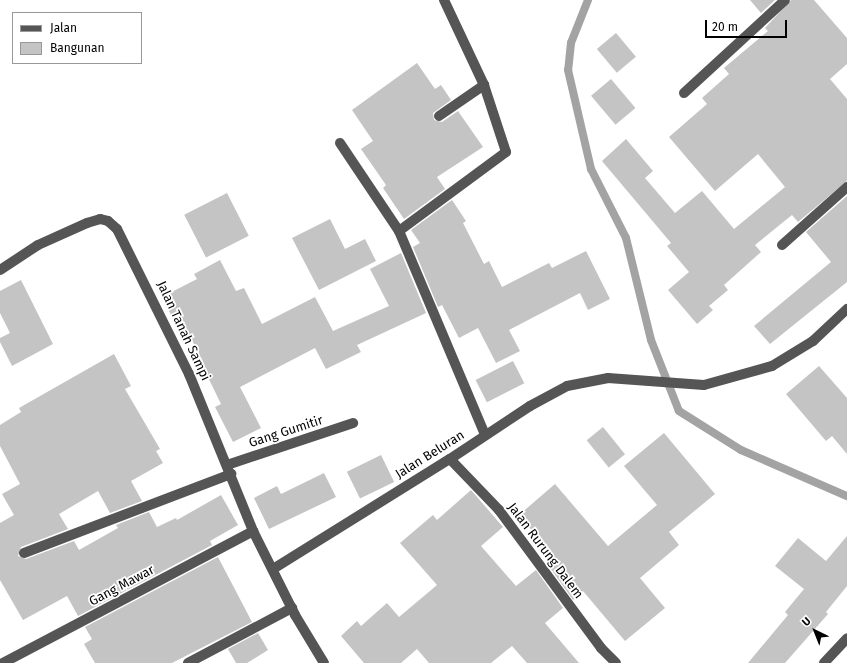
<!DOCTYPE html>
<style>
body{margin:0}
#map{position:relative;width:847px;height:663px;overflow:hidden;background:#fff;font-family:"Fira Sans",sans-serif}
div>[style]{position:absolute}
.stream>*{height:8px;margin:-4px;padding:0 4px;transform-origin:4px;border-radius:4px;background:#a3a3a3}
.building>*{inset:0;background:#c4c4c4;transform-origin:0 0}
.minor>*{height:10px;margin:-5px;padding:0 5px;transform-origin:5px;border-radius:5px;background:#555}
span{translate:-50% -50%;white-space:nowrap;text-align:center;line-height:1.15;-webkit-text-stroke:3.5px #fff;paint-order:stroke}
.street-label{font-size:13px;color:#000}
.legend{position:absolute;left:12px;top:12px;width:130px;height:52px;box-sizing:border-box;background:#fff;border:1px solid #999;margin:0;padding:5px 7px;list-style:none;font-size:12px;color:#000}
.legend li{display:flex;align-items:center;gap:8px;height:20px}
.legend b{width:20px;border:1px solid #999}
.north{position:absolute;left:795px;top:611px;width:40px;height:40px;-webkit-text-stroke:3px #fff;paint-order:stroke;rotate:317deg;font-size:11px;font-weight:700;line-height:16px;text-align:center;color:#000}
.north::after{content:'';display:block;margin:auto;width:14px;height:18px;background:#000;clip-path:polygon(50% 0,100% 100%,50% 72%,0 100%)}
.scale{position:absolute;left:705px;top:20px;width:82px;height:18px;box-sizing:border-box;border:2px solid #000;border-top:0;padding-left:5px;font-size:12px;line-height:14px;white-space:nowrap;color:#000;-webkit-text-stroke:3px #fff;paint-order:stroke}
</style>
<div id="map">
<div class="stream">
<div style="left:588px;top:0;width:46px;rotate:111.6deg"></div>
<div style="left:571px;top:43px;width:27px;rotate:96deg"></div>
<div style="left:568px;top:70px;width:102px;rotate:76.9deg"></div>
<div style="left:591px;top:169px;width:77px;rotate:63.1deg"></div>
<div style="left:626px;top:238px;width:105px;rotate:76.2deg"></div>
<div style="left:651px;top:340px;width:76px;rotate:68.5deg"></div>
<div style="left:679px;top:411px;width:73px;rotate:32.2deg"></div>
<div style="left:741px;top:450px;width:116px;rotate:23.5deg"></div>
</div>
<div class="building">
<div style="clip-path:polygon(750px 0,775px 0,761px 13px)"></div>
<div style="clip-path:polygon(791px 0,814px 0,847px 38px,847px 64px,830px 79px,847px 99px,847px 181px,798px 222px,792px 215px,755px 245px,761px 252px,724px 285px,728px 290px,709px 306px,713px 310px,697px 324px,668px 290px,689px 272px,667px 246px,671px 243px,602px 161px,626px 139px,653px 171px,645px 178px,675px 213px,702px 191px,734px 229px,785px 187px,758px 154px,715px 191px,669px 137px,707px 104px,702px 98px,729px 74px,724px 68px,768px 31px,765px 28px)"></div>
<div style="left:616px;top:33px;width:31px;height:25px;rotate:50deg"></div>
<div style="clip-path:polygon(417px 63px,435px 89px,441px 85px,451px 100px,433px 113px,434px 120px,442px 122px,458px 111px,483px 147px,437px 177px,445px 189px,404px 219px,383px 188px,386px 185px,361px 149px,373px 141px,352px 110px)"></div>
<div style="left:611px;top:79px;width:38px;height:26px;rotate:50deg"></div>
<div style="left:227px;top:193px;width:48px;height:48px;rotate:63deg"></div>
<div style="clip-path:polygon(847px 196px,847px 282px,770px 344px,754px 326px,831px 262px,806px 232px)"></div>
<div style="clip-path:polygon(452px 200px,466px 221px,463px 223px,484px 264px,489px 261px,502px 287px,549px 263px,552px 268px,586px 251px,610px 299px,588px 310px,580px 293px,509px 330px,520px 351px,496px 363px,478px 328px,459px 338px,442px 305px,438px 307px,413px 247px,420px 243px,411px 230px)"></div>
<div style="clip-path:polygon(330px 219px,345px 249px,365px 239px,376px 261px,319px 290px,292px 238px)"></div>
<div style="clip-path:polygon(401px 253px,426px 313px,357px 345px,361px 352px,326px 369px,315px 348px,240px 387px,261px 428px,233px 442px,215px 407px,221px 404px,202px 365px,204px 364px,179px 314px,172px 317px,162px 297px,197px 279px,194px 274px,220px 260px,236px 291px,244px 288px,262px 324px,315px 297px,333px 331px,389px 306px,370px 269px)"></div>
<div style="clip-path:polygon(21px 280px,53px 344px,12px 366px,0 342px,0 338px,10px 333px,0 313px,0 291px)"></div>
<div style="clip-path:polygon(114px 354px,131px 386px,125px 389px,160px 449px,156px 451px,163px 463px,131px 481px,142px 501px,110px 513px,98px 491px,59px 514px,68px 529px,21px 547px,18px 556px,26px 559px,74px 541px,79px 550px,118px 528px,116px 525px,149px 512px,157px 527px,176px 518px,177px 520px,221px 495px,238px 525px,210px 541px,212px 545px,78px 616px,67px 596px,23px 620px,0 580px,0 523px,14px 515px,2px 494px,20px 484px,0 446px,0 425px,21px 412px,19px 408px)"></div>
<div style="left:513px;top:361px;width:25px;height:42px;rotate:63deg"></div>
<div style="clip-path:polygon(819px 366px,847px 398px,847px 454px,832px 436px,826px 441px,786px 394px)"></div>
<div style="left:603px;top:427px;width:35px;height:21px;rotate:51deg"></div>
<div style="clip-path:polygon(664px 433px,715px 494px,669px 532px,679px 545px,640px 578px,665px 608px,625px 641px,583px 591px,573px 600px,546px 562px,553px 556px,519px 515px,555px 484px,608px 546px,657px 505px,624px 466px)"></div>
<div style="left:381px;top:455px;width:30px;height:38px;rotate:64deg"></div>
<div style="clip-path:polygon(324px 473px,336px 497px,269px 529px,254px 498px,277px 486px,281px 494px)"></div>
<div style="clip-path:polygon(471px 490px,503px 527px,481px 546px,516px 586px,536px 570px,563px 608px,545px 623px,579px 663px,527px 663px,512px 646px,491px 663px,429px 663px,417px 649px,401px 663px,364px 663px,341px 636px,357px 621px,361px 626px,387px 603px,399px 617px,437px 585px,400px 543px,433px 515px,437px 520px)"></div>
<div style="clip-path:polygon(847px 536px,847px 586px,826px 612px,828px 614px,785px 663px,748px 663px,788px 615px,785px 612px,804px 589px,775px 566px,798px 538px,826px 561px)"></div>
<div style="clip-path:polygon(218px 557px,252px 622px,172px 663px,95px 663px,84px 644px,92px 639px,85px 627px)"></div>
<div style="clip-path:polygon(258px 633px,268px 650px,247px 663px,236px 663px,228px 649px)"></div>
</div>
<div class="minor">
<div style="left:684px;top:93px;width:137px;rotate:-42.6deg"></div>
<div style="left:439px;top:116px;width:55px;rotate:-34.6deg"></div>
<div style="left:340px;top:143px;width:106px;rotate:56.2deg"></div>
<div style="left:399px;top:231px;width:221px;rotate:67.1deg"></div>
<div style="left:399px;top:231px;width:133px;rotate:-36.4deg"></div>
<div style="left:506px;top:152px;width:71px;rotate:-108.2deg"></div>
<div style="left:484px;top:85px;width:94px;rotate:-115.2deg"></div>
<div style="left:782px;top:245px;width:87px;rotate:-41.7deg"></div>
<div style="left:0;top:270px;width:45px;rotate:-33.3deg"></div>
<div style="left:38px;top:245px;width:54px;rotate:-24.2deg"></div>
<div style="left:87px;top:223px;width:14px;rotate:-17deg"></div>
<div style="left:100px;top:219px;width:8px;rotate:14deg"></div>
<div style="left:108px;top:221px;width:12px;rotate:42deg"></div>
<div style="left:117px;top:229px;width:162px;rotate:63.6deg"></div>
<div style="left:189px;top:374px;width:170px;rotate:67.8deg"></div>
<div style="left:253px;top:531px;width:94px;rotate:63.4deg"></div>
<div style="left:295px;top:615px;width:56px;rotate:58.9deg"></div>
<div style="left:450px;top:459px;width:71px;rotate:46.1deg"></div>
<div style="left:499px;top:510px;width:172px;rotate:53.5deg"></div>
<div style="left:601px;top:648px;width:21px;rotate:45deg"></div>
<div style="left:227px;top:465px;width:133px;rotate:-18.4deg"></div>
<div style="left:24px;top:553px;width:222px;rotate:-20.9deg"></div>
<div style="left:273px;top:569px;width:208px;rotate:-31.9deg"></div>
<div style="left:450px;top:459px;width:96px;rotate:-33.5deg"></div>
<div style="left:530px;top:406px;width:42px;rotate:-28.4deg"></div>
<div style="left:567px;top:386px;width:42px;rotate:-11deg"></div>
<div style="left:608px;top:378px;width:96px;rotate:4.2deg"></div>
<div style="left:704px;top:385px;width:71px;rotate:-15.6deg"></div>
<div style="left:772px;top:366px;width:48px;rotate:-31.4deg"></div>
<div style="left:813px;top:341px;width:47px;rotate:-43.3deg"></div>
<div style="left:3px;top:663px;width:283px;rotate:-27.8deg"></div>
<div style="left:188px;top:663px;width:118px;rotate:-27.9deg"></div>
<div style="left:824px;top:663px;width:34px;rotate:-47deg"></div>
</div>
<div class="street-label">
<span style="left:183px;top:331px;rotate:65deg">Jalan Tanah Sampi</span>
<span style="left:286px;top:432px;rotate:-18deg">Gang Gumitir</span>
<span style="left:430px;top:455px;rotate:-32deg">Jalan Beluran</span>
<span style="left:545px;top:551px;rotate:53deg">Jalan Rurung Dalem</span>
<span style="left:122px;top:586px;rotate:-28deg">Gang Mawar</span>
</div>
<ul class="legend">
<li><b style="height:5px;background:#555"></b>Jalan</li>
<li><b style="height:11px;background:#c4c4c4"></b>Bangunan</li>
</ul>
<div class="north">U</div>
<div class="scale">20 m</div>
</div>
